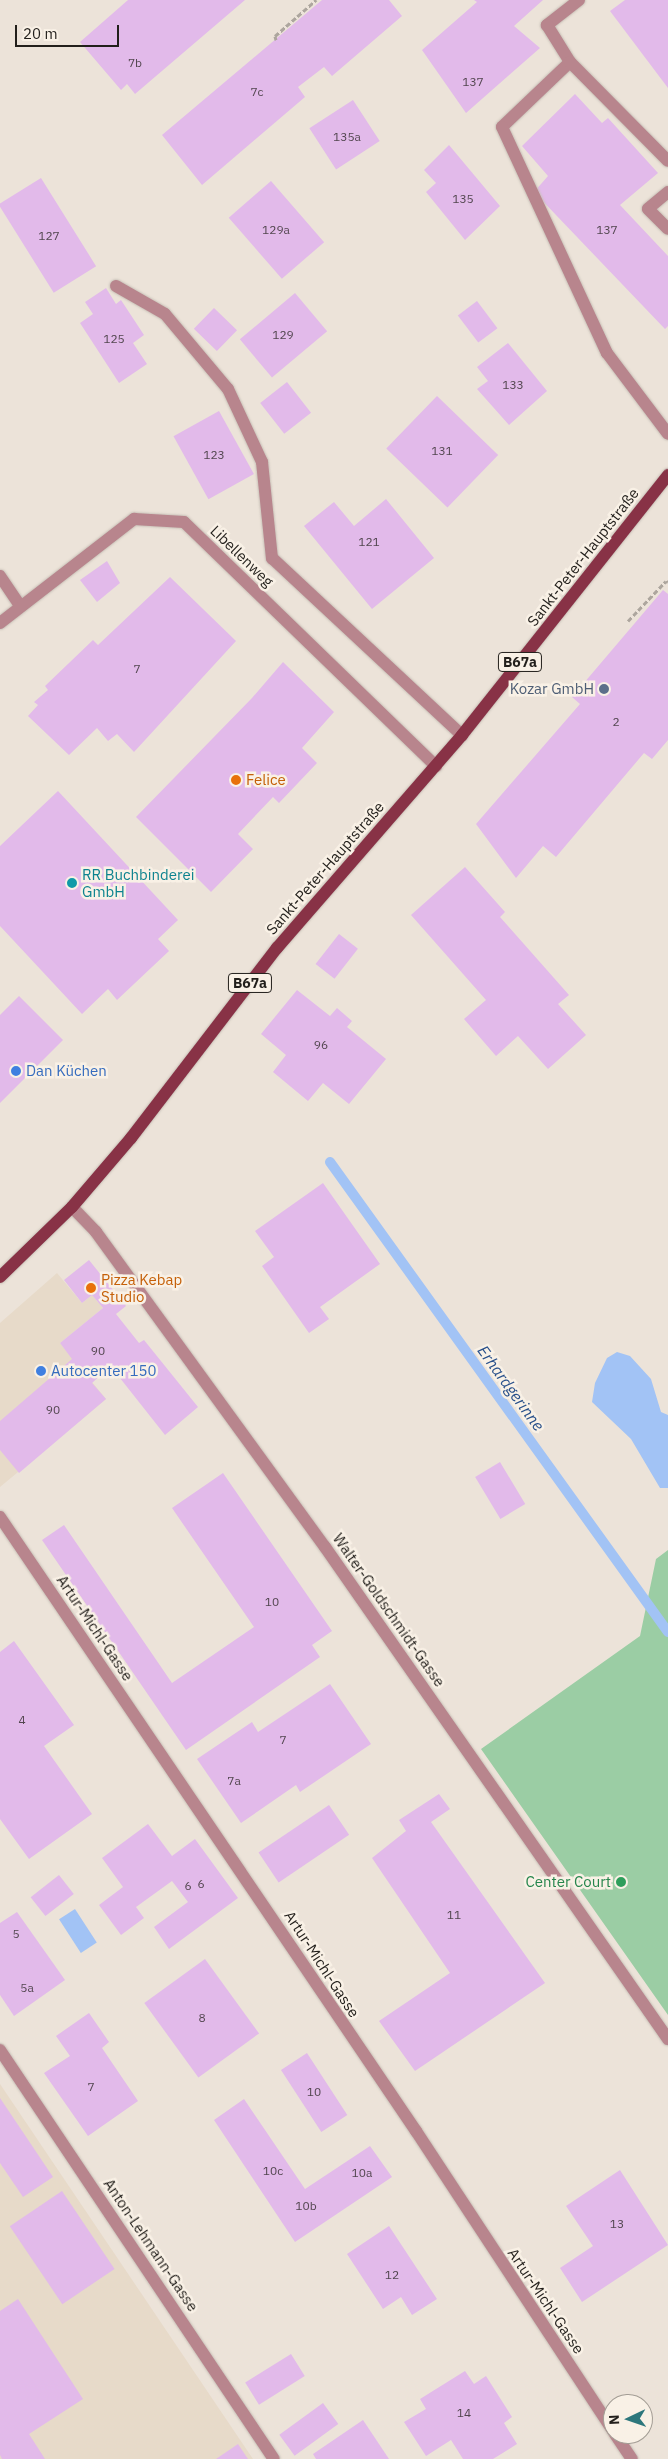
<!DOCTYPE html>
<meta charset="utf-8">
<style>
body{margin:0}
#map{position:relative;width:668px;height:2459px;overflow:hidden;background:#ece3d9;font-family:"IBM Plex Sans",sans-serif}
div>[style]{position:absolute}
.built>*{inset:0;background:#e7dac9}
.green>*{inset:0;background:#9bcda4}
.water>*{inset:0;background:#a2c3f5;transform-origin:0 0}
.stream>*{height:10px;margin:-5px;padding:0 5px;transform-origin:5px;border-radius:5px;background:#a2c3f5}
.building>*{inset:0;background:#e2baea;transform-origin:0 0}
.path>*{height:3px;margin-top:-1.5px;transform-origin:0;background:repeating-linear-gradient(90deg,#ada69e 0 5px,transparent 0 7.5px)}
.roads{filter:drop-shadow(0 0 1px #c8c0b7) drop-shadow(0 0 1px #c8c0b7)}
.service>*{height:12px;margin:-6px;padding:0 6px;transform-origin:6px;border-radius:6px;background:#b8858d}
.minor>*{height:12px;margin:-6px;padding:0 6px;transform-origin:6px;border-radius:6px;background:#b8858d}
.primary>*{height:12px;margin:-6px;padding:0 6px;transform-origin:6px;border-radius:6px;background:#883246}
.dots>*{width:14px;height:14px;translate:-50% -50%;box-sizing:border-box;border:2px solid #f9f1e6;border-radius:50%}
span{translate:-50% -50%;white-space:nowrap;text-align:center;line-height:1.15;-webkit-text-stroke:5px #f9f1e6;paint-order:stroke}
.number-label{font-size:12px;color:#52464f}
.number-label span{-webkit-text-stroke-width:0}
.shield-label span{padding:1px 4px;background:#f9f1e6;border:1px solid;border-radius:4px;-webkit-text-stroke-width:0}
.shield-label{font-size:14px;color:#221f1b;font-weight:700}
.street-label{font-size:15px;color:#221f1b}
.service-label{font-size:15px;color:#4e5e75}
.right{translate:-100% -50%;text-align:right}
.food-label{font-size:15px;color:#c56008}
.left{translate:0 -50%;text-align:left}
.culture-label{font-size:15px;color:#0d838f}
.shop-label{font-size:15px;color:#366cbe}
.leisure-label{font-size:15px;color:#27864d}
.water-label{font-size:16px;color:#274f8a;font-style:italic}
.north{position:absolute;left:603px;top:2394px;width:50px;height:50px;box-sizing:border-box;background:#f9f1e6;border:1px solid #a39d95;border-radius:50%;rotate:267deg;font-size:14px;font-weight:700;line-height:20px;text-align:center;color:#221f1b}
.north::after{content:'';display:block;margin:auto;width:18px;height:22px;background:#2d777c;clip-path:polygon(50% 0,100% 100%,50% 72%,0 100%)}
.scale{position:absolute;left:15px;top:25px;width:104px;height:22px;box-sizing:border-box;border:2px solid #221f1b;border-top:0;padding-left:6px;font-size:15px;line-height:18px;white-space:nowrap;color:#221f1b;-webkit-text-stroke:4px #f9f1e6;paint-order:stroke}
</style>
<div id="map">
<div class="built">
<div style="clip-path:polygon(57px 1273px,82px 1303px,92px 1295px,103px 1308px,60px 1343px,106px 1399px,0 1487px,0 1323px)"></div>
<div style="clip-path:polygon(0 2084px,253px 2459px,0 2459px)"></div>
</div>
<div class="green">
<div style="clip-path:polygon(668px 1550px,668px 2015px,481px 1749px,640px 1636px,656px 1559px)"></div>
</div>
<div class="water">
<div style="clip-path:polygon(617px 1352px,630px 1356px,651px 1379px,661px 1412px,668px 1415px,668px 1488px,660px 1488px,631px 1439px,592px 1402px,595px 1383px,607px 1358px)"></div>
<div style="left:75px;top:1909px;width:40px;height:19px;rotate:57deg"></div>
</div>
<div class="stream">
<div style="left:330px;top:1162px;width:579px;rotate:54.28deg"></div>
</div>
<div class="building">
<div style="clip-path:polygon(128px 0,245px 0,135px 94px,127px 84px,121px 90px,80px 42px)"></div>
<div style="clip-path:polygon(322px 0,389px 0,402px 16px,332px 76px,324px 67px,298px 87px,305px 97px,202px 185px,162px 135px)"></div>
<div style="clip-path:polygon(474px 0,543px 0,514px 26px,540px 48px,466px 113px,422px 50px,477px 2px)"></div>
<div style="clip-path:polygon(625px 0,668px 0,668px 88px,610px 11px)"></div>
<div style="clip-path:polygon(575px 94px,602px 123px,608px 118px,658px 173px,620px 205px,668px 256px,668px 326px,665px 329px,534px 192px,548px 176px,522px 146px)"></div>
<div style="left:353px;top:100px;width:49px;height:52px;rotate:57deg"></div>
<div style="clip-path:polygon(449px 145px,500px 206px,465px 240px,426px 192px,436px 183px,424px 170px)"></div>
<div style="left:41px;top:178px;width:104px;height:50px;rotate:58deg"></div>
<div style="left:271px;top:181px;width:81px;height:56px;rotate:49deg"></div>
<div style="clip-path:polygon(106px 288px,116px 304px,121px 300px,144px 335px,133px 343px,147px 364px,119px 383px,80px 323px,93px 314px,85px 302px)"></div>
<div style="left:295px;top:293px;width:50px;height:72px;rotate:50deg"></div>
<div style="left:477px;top:301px;width:34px;height:24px;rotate:53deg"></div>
<div style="left:214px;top:308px;width:32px;height:29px;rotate:44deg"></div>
<div style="clip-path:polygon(508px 343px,547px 391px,509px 425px,477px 389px,488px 381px,477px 367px)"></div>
<div style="left:287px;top:382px;width:39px;height:34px;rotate:52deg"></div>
<div style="left:437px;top:396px;width:85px;height:73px;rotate:44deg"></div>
<div style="left:219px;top:411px;width:72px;height:52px;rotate:61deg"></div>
<div style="clip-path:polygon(386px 499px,434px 558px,372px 609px,304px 526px,334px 502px,354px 526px)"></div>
<div style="clip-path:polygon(107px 561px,120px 583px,97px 602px,80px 580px)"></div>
<div style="clip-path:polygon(170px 577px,236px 641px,134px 752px,117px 734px,108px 741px,97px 728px,69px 755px,28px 716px,38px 705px,34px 702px,48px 690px,45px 686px,93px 640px,98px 645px)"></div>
<div style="clip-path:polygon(663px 590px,668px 594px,668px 740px,652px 759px,644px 753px,556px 857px,543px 846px,516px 878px,476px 824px,580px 704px,572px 697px)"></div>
<div style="clip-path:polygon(283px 662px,334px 712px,302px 748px,317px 763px,279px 803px,273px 797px,238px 834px,253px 849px,211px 892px,136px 817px,252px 698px)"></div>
<div style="clip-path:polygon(58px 791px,178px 920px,158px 939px,169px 951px,117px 1000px,108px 989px,82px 1014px,0 926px,0 846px)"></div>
<div style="clip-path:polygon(465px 867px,505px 912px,500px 917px,569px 995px,558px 1004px,586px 1035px,548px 1069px,518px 1036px,496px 1056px,464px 1019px,486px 1000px,411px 915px)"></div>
<div style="left:339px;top:934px;width:24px;height:38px;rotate:38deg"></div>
<div style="clip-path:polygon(297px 990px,330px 1016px,337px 1008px,352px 1021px,347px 1027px,386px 1059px,349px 1104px,323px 1083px,308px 1101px,273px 1072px,286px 1055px,261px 1034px)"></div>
<div style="clip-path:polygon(19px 996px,63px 1040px,0 1103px,0 1015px)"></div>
<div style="clip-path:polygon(323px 1183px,380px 1264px,320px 1307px,329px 1319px,309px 1333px,262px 1266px,274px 1257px,255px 1231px)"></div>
<div style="clip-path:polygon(89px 1260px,126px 1306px,116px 1314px,139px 1343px,144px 1340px,198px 1407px,165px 1435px,116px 1373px,108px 1379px,103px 1373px,92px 1383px,106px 1399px,19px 1473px,0 1450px,0 1421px,72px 1359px,60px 1343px,103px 1308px,92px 1295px,82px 1303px,64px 1280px)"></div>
<div style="left:500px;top:1462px;width:49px;height:29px;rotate:59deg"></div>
<div style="clip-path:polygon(223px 1473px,332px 1631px,312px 1645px,320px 1657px,186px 1750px,42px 1540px,64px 1525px,172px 1683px,254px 1627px,172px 1508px)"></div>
<div style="clip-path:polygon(14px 1641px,74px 1725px,44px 1746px,92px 1814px,29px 1859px,0 1819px,0 1652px)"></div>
<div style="clip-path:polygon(330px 1684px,371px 1744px,300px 1792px,296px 1785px,241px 1823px,197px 1759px,252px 1722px,258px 1732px)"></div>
<div style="clip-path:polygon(439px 1794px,450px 1809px,431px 1822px,545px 1983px,415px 2071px,379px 2021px,450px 1973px,372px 1858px,406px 1831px,399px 1820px)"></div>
<div style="left:329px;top:1805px;width:36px;height:85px;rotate:56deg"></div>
<div style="clip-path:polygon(148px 1824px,172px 1856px,195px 1839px,238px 1898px,169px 1949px,154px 1927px,188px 1902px,172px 1881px,136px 1907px,144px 1918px,121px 1935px,99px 1905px,123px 1887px,102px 1858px)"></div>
<div style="left:59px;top:1875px;width:24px;height:36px;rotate:52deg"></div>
<div style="clip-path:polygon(17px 1912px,65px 1980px,14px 2016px,0 1995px,0 1923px)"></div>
<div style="left:205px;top:1959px;width:92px;height:75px;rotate:54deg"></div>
<div style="clip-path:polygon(89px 2013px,109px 2042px,102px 2048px,138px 2101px,88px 2136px,44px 2073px,70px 2056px,56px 2036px)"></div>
<div style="left:307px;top:2053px;width:74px;height:31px;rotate:57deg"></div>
<div style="clip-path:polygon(0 2098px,53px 2177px,23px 2197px,0 2163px)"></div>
<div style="clip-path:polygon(244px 2099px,305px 2189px,370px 2146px,392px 2177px,295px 2242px,214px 2120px)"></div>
<div style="clip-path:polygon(620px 2170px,668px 2245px,582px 2302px,560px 2268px,593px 2246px,566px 2206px)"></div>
<div style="left:62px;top:2191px;width:94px;height:63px;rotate:56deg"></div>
<div style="clip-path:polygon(389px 2226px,437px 2299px,412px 2315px,401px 2297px,383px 2309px,347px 2254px)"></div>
<div style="clip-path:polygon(18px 2299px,83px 2399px,29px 2434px,45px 2459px,2px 2459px,0 2455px,0 2311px)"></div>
<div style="left:291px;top:2354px;width:26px;height:54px;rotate:58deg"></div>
<div style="clip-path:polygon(465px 2371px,474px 2384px,486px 2376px,512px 2417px,504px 2423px,517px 2444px,493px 2459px,463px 2459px,451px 2440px,426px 2456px,404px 2422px,426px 2409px,420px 2399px)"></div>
<div style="left:323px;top:2403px;width:26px;height:54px;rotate:54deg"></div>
<div style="clip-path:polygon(363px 2420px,389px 2459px,316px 2459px,313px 2454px)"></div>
<div style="clip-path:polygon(238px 2444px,248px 2459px,216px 2459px)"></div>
</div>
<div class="path">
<div style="left:276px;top:40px;width:4px;rotate:-104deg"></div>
<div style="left:275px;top:36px;width:55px;rotate:-41.3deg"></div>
<div style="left:628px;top:621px;width:55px;rotate:-46.5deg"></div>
<div style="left:666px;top:581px;width:2px;rotate:27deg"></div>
</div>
<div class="roads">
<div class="service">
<div style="left:579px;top:0;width:41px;rotate:142deg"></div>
<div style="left:547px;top:25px;width:44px;rotate:58.1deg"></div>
<div style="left:570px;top:62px;width:94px;rotate:136.3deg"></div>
<div style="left:502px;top:127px;width:249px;rotate:65.1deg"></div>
<div style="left:607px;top:353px;width:101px;rotate:53deg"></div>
<div style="left:570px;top:62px;width:139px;rotate:45.3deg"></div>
<div style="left:668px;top:192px;width:26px;rotate:140deg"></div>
<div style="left:648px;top:209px;width:28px;rotate:45deg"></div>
<div style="left:0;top:576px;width:36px;rotate:56deg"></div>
</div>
<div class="minor">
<div style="left:116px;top:286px;width:56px;rotate:29.7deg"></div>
<div style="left:165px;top:314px;width:98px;rotate:50deg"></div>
<div style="left:228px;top:389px;width:81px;rotate:65deg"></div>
<div style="left:262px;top:462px;width:97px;rotate:84.1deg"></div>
<div style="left:272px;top:558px;width:260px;rotate:43deg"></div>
<div style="left:0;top:623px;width:170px;rotate:-37.8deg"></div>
<div style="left:134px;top:519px;width:50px;rotate:3.4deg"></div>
<div style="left:184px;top:522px;width:351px;rotate:44.1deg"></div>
<div style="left:72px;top:1207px;width:35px;rotate:46deg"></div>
<div style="left:96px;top:1232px;width:389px;rotate:54deg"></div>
<div style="left:325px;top:1547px;width:600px;rotate:55.12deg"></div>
<div style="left:0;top:1517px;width:742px;rotate:55.88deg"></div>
<div style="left:416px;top:2131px;width:359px;rotate:56.7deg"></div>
<div style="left:0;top:2050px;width:492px;rotate:56.2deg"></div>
<div style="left:615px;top:2434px;width:30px;rotate:56deg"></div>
</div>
<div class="primary">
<div style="left:0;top:1277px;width:100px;rotate:-44.2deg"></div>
<div style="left:72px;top:1207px;width:91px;rotate:-49.5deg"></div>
<div style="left:131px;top:1138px;width:240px;rotate:-52.5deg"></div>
<div style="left:277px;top:948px;width:282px;rotate:-49deg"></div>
<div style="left:462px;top:735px;width:332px;rotate:-51.6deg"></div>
</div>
</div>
<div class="dots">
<div style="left:604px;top:689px;background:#5c6f8a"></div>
<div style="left:236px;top:780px;background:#e8710a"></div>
<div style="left:72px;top:883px;background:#0f9aa8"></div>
<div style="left:16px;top:1071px;background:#3f7fe0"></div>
<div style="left:91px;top:1288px;background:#e8710a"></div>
<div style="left:41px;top:1371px;background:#3f7fe0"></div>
<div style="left:621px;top:1882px;background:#2e9e5b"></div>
</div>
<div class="number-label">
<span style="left:135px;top:63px">7b</span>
<span style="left:473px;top:82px">137</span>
<span style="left:257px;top:92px">7c</span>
<span style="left:347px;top:137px">135a</span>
<span style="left:463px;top:199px">135</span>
<span style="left:276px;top:230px">129a</span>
<span style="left:607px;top:230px">137</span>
<span style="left:49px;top:236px">127</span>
<span style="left:283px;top:335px">129</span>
<span style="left:114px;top:339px">125</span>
<span style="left:513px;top:385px">133</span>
<span style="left:442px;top:451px">131</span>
<span style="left:214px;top:455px">123</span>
<span style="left:369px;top:542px">121</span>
<span style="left:137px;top:669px">7</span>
<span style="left:616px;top:722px">2</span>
<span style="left:321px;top:1045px">96</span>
<span style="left:98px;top:1351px">90</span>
<span style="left:53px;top:1410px">90</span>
<span style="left:272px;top:1602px">10</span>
<span style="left:22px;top:1720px">4</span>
<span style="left:283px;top:1740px">7</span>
<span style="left:234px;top:1781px">7a</span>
<span style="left:201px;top:1884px">6</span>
<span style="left:188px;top:1886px">6</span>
<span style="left:454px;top:1915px">11</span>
<span style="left:16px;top:1934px">5</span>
<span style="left:27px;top:1988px">5a</span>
<span style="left:202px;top:2018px">8</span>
<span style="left:91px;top:2087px">7</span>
<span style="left:314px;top:2092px">10</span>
<span style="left:273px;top:2171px">10c</span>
<span style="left:362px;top:2173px">10a</span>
<span style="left:306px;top:2206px">10b</span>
<span style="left:617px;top:2224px">13</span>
<span style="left:392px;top:2275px">12</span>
<span style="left:464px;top:2413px">14</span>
</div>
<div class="shield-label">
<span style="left:520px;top:662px">B67a</span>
<span style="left:250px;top:983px">B67a</span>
</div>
<div class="street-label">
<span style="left:242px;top:556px;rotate:44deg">Libellenweg</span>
<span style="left:583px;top:557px;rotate:-52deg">Sankt-Peter-Hauptstraße</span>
<span style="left:325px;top:868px;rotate:-49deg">Sankt-Peter-Hauptstraße</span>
<span style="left:389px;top:1610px;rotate:55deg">Walter-Goldschmidt-Gasse</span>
<span style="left:95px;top:1628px;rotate:56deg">Artur-Michl-Gasse</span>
<span style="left:322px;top:1964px;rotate:57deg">Artur-Michl-Gasse</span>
<span style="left:151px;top:2245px;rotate:56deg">Anton-Lehmann-Gasse</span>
<span style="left:546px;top:2301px;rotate:56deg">Artur-Michl-Gasse</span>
</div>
<div class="service-label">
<span class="right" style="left:594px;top:689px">Kozar GmbH</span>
</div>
<div class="food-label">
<span class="left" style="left:246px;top:780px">Felice</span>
<span class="left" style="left:101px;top:1288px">Pizza Kebap<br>Studio</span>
</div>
<div class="culture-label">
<span class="left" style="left:82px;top:883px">RR Buchbinderei<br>GmbH</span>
</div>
<div class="shop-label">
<span class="left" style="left:26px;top:1071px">Dan Küchen</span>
<span class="left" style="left:51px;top:1371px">Autocenter 150</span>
</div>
<div class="leisure-label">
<span class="right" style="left:611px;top:1882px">Center Court</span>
</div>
<div class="water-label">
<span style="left:511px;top:1388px;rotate:54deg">Erhardgerinne</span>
</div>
<div class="north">N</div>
<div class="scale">20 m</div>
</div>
